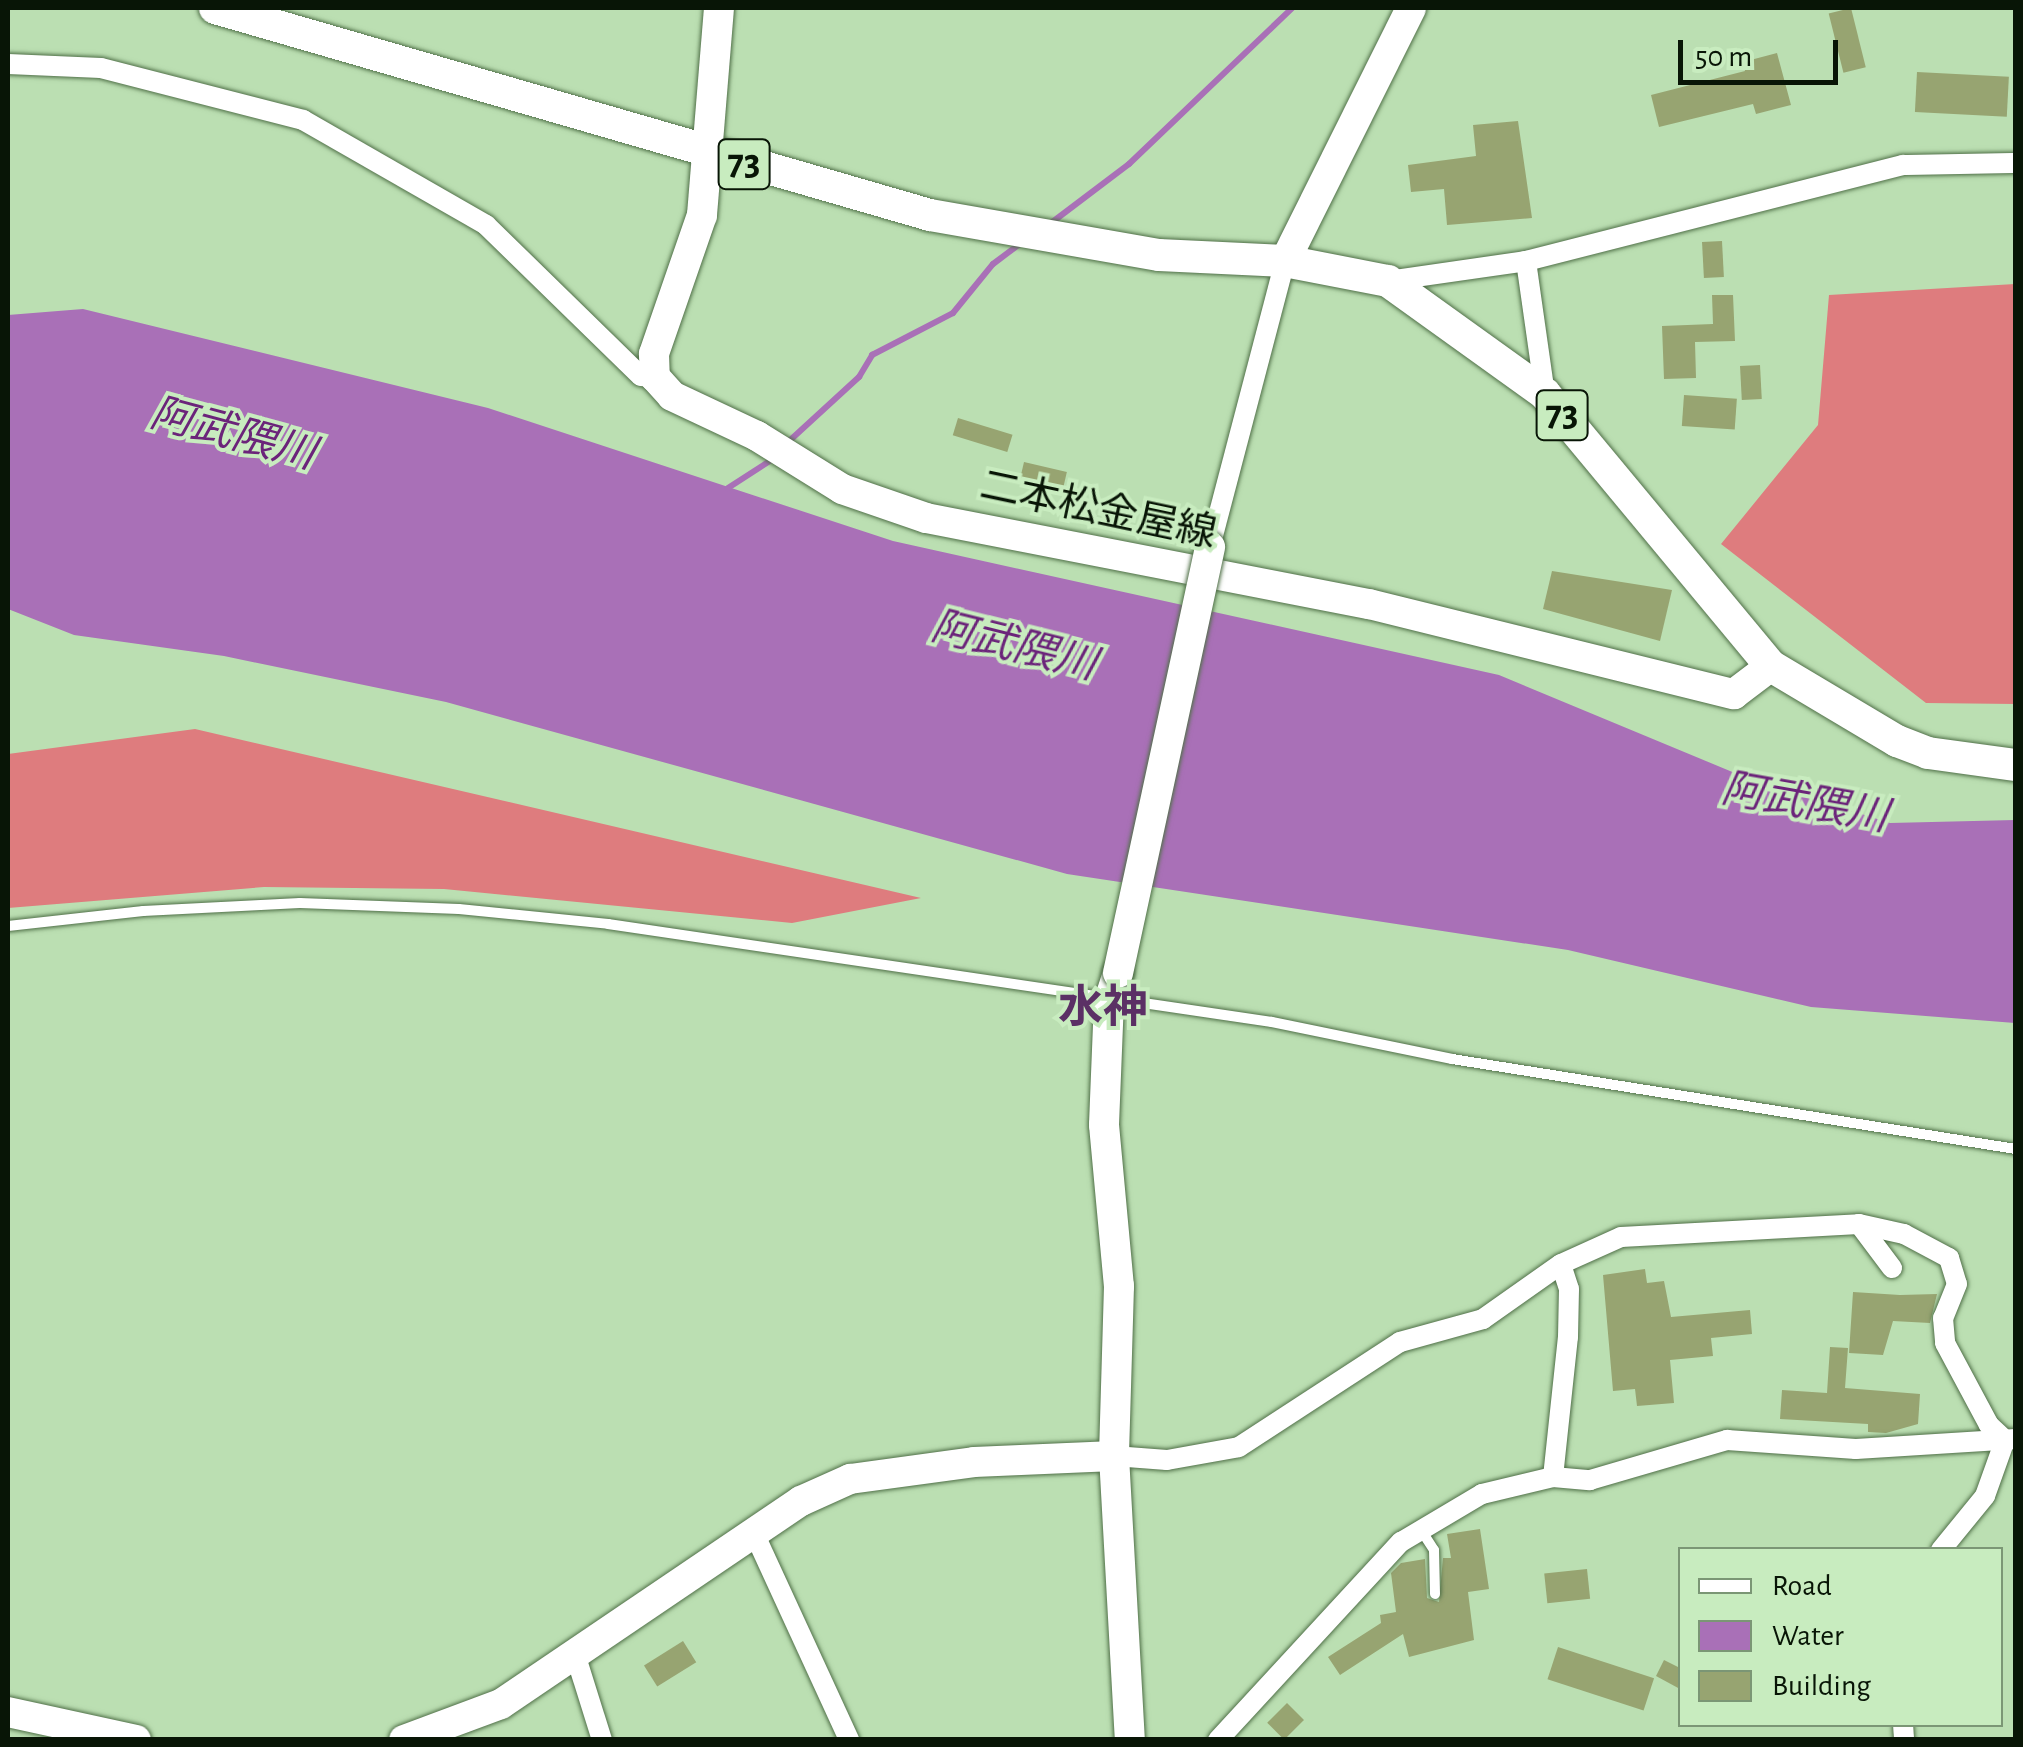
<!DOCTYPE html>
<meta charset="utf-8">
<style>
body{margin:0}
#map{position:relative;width:2023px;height:1747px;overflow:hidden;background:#bbdfb2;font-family:"Alegreya Sans","Noto Sans JP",sans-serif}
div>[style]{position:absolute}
.forest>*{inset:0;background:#de7c7e}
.water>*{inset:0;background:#a970b7}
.stream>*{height:6px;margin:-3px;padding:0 3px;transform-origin:3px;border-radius:3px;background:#a970b7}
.building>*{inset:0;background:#97a471;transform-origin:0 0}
.roads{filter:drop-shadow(0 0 2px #507048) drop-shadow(0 0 2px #507048)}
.lane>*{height:10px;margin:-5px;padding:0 5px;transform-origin:5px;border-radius:5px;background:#fff}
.street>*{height:20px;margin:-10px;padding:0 10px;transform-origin:10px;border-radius:10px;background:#fff}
.secondary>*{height:30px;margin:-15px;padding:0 15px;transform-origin:15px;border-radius:15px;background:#fff}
.primary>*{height:32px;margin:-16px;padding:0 16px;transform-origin:16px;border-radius:16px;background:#fff}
.bridges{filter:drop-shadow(0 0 2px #507048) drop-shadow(0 0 2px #507048)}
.secondary-bridge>*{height:30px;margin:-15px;padding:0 15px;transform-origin:15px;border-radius:15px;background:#fff}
span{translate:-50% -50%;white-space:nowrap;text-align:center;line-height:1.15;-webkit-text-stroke:8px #c8ecbf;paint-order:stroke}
.shield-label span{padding:2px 8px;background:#c8ecbf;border:2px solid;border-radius:8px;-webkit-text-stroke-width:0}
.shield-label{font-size:38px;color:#081506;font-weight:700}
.street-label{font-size:40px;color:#081506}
.water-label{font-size:42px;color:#6b247a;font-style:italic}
.quarter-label{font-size:45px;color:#5b3065;font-weight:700}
.frame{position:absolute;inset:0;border:10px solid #081506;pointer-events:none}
.legend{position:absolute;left:1678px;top:1547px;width:325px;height:180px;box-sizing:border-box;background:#c8ecbf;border:2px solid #7b9675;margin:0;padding:12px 18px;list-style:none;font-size:30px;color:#081506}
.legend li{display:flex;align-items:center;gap:20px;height:50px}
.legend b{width:50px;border:2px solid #7b9675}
.scale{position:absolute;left:1678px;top:40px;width:160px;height:45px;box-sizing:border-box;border:5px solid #081506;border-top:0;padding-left:12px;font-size:30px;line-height:35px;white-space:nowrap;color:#081506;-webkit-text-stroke:8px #c8ecbf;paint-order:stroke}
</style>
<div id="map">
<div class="forest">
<div style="clip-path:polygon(2015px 284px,2015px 704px,1926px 703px,1721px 544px,1818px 425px,1829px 295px)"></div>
<div style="clip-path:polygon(195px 729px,921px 898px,792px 923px,444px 889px,264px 887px,8px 908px,8px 754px)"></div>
</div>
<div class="water">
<div style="clip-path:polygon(83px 309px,488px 408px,893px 541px,1499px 675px,1742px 776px,1890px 823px,2015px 820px,2015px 1023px,1811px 1007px,1568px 950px,1067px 874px,446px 702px,224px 656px,74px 635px,8px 609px,8px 315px)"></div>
</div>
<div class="stream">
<div style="left:1051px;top:223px;width:98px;rotate:-37.1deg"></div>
<div style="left:1129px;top:164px;width:226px;rotate:-43.7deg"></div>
<div style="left:787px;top:443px;width:98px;rotate:-42.5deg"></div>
<div style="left:859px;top:377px;width:26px;rotate:-59deg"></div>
<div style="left:872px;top:355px;width:91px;rotate:-27.4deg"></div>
<div style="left:953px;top:313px;width:63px;rotate:-50.8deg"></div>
<div style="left:993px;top:264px;width:34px;rotate:-37deg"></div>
<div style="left:728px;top:488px;width:57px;rotate:-32.9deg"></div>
</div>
<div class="building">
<div style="left:1851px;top:8px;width:61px;height:23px;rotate:76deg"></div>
<div style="clip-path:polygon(1777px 53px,1791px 105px,1756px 114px,1753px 104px,1659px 127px,1651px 95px,1745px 71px,1743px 62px)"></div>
<div style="left:1917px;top:72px;width:92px;height:40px;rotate:3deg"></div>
<div style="clip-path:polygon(1518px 121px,1532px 218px,1447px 225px,1444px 189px,1411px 192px,1408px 165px,1476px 156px,1473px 125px)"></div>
<div style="left:1722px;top:241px;width:36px;height:20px;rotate:87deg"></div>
<div style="clip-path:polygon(1712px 295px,1733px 295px,1735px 341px,1695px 342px,1696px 378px,1664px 379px,1662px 326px,1713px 324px)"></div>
<div style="left:1760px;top:365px;width:34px;height:20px;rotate:87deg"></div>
<div style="left:1684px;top:395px;width:53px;height:31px;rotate:4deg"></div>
<div style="left:958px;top:418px;width:57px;height:18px;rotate:17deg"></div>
<div style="left:1024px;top:462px;width:44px;height:16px;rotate:13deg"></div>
<div style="clip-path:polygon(1552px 571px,1672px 590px,1660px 641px,1543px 609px)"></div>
<div style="clip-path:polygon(1645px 1269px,1647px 1283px,1664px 1281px,1671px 1317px,1750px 1310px,1752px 1334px,1711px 1338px,1713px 1356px,1670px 1360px,1674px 1403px,1637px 1406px,1635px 1389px,1613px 1391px,1603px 1275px)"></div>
<div style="clip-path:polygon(1853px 1292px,1900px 1295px,1937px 1294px,1930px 1323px,1893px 1321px,1883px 1355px,1849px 1353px)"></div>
<div style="clip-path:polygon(1830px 1347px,1848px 1348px,1845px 1388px,1920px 1394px,1918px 1424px,1886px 1433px,1868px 1432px,1868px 1424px,1780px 1419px,1782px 1390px,1827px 1393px)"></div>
<div style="clip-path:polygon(1480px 1529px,1489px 1589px,1468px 1592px,1474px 1640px,1409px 1657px,1403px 1634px,1340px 1675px,1328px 1657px,1381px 1623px,1380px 1615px,1396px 1612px,1391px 1573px,1401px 1563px,1425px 1559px,1427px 1598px,1439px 1602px,1443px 1558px,1451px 1558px,1447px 1534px)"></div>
<div style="left:1587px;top:1569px;width:30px;height:43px;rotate:84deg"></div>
<div style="left:683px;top:1641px;width:25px;height:46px;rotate:58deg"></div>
<div style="left:1558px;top:1647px;width:101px;height:34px;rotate:18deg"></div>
<div style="clip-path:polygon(1664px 1660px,1680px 1668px,1680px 1689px,1656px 1676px)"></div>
<div style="left:1287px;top:1703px;width:24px;height:28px;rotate:45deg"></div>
</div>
<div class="roads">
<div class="lane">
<div style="left:8px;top:926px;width:136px;rotate:-6.3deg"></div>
<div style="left:143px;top:911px;width:157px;rotate:-2.9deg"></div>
<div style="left:300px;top:903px;width:159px;rotate:2.2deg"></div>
<div style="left:459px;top:909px;width:150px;rotate:5.7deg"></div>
<div style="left:608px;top:924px;width:671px;rotate:8.4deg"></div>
<div style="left:1272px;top:1022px;width:184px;rotate:11.6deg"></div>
<div style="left:1452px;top:1059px;width:571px;rotate:9.07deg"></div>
<div style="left:1421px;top:1530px;width:24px;rotate:57deg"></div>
<div style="left:1434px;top:1550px;width:44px;rotate:88.7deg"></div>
</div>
<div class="street">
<div style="left:8px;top:64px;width:93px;rotate:2.5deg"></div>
<div style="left:101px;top:68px;width:209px;rotate:14.4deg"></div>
<div style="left:303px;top:120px;width:211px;rotate:29.8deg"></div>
<div style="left:486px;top:225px;width:216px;rotate:44.3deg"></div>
<div style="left:641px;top:376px;width:14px;rotate:4deg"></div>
<div style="left:1526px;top:261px;width:134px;rotate:81.9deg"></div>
<div style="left:1388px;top:281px;width:139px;rotate:-8.2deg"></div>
<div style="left:1526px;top:261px;width:389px;rotate:-14.3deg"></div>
<div style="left:1903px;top:165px;width:113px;rotate:-1deg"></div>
<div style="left:1210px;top:547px;width:296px;rotate:-75.3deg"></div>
<div style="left:1859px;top:1224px;width:46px;rotate:12.5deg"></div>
<div style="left:1904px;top:1234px;width:51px;rotate:28.1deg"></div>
<div style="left:1949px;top:1258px;width:27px;rotate:73deg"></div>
<div style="left:1957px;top:1284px;width:37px;rotate:112deg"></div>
<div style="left:1943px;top:1318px;width:25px;rotate:85deg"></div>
<div style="left:1945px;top:1343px;width:93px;rotate:61.8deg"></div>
<div style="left:1989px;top:1425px;width:22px;rotate:43deg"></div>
<div style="left:2005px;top:1440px;width:59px;rotate:109.7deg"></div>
<div style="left:1985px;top:1496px;width:70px;rotate:129.2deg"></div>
<div style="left:1114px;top:1456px;width:53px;rotate:4.3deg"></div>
<div style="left:1167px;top:1460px;width:73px;rotate:-10.2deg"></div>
<div style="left:1239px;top:1447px;width:192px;rotate:-33.1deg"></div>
<div style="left:1400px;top:1342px;width:86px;rotate:-15.5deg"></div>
<div style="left:1483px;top:1319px;width:95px;rotate:-35.2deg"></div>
<div style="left:1561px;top:1264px;width:66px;rotate:-24.2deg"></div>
<div style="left:1621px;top:1237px;width:238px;rotate:-3.1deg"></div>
<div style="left:1859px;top:1224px;width:55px;rotate:53.1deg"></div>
<div style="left:1553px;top:1477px;width:141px;rotate:-83.9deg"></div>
<div style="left:1568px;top:1337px;width:48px;rotate:-88.8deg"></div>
<div style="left:1569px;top:1289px;width:26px;rotate:-108deg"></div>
<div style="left:754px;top:1533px;width:228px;rotate:65.3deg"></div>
<div style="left:576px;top:1657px;width:87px;rotate:72.6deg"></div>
<div style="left:1903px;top:1724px;width:16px;rotate:86deg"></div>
<div style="left:1218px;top:1740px;width:270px;rotate:-47.3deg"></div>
<div style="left:1401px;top:1542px;width:94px;rotate:-30.7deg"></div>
<div style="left:1482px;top:1494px;width:73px;rotate:-13.5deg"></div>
<div style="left:1553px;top:1477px;width:37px;rotate:5deg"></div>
<div style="left:1590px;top:1480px;width:143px;rotate:-16.3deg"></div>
<div style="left:1727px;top:1440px;width:129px;rotate:4deg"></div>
<div style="left:1856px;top:1449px;width:160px;rotate:-3.6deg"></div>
</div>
<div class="secondary">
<div style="left:719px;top:8px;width:208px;rotate:94.7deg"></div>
<div style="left:702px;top:215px;width:147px;rotate:109.1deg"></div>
<div style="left:654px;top:354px;width:23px;rotate:88deg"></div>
<div style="left:655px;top:377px;width:25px;rotate:48deg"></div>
<div style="left:672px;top:396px;width:94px;rotate:25.2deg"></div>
<div style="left:757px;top:436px;width:100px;rotate:31.9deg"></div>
<div style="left:842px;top:489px;width:89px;rotate:19deg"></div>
<div style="left:926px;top:518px;width:451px;rotate:11deg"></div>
<div style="left:1369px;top:604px;width:376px;rotate:13.9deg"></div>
<div style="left:1734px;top:694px;width:46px;rotate:-37.1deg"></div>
<div style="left:1285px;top:261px;width:283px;rotate:-63.5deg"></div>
<div style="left:1118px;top:973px;width:28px;rotate:108deg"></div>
<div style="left:1109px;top:1000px;width:125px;rotate:92.3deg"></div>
<div style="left:1104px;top:1125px;width:162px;rotate:84.7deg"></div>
<div style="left:1119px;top:1286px;width:170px;rotate:91.7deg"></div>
<div style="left:1114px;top:1456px;width:284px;rotate:86.8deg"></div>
<div style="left:8px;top:1712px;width:131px;rotate:12.3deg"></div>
<div style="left:404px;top:1740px;width:103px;rotate:-20.4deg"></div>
<div style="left:501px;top:1704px;width:362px;rotate:-34.1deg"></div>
<div style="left:801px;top:1501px;width:54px;rotate:-24.2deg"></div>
<div style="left:850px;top:1479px;width:125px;rotate:-7.8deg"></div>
<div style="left:974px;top:1462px;width:140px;rotate:-2.5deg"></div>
</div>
<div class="primary">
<div style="left:215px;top:8px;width:744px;rotate:16.15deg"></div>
<div style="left:930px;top:215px;width:232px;rotate:9.9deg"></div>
<div style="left:1159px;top:255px;width:126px;rotate:2.7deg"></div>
<div style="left:1285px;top:261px;width:105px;rotate:11deg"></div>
<div style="left:1388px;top:281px;width:193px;rotate:35.7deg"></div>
<div style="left:1545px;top:394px;width:354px;rotate:50.3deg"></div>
<div style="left:1771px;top:666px;width:147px;rotate:30.8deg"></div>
<div style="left:1897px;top:741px;width:33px;rotate:21deg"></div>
<div style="left:1928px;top:753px;width:89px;rotate:7.8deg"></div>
</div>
</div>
<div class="bridges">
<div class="secondary-bridge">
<div style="left:1118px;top:973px;width:436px;rotate:-77.8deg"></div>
</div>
</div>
<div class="shield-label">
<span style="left:744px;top:164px">73</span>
<span style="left:1562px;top:415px">73</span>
</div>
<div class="street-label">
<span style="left:1098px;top:510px;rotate:12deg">二本松金屋線</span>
</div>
<div class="water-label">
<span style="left:233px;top:434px;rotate:15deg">阿武隈川</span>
<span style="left:1014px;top:646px;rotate:14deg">阿武隈川</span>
<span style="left:1805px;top:803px;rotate:10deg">阿武隈川</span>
</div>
<div class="quarter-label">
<span style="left:1103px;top:1009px">水神</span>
</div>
<div class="frame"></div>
<ul class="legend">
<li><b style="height:12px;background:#fff"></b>Road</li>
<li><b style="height:28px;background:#a970b7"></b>Water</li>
<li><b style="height:28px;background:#97a471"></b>Building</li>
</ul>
<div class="scale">50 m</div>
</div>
